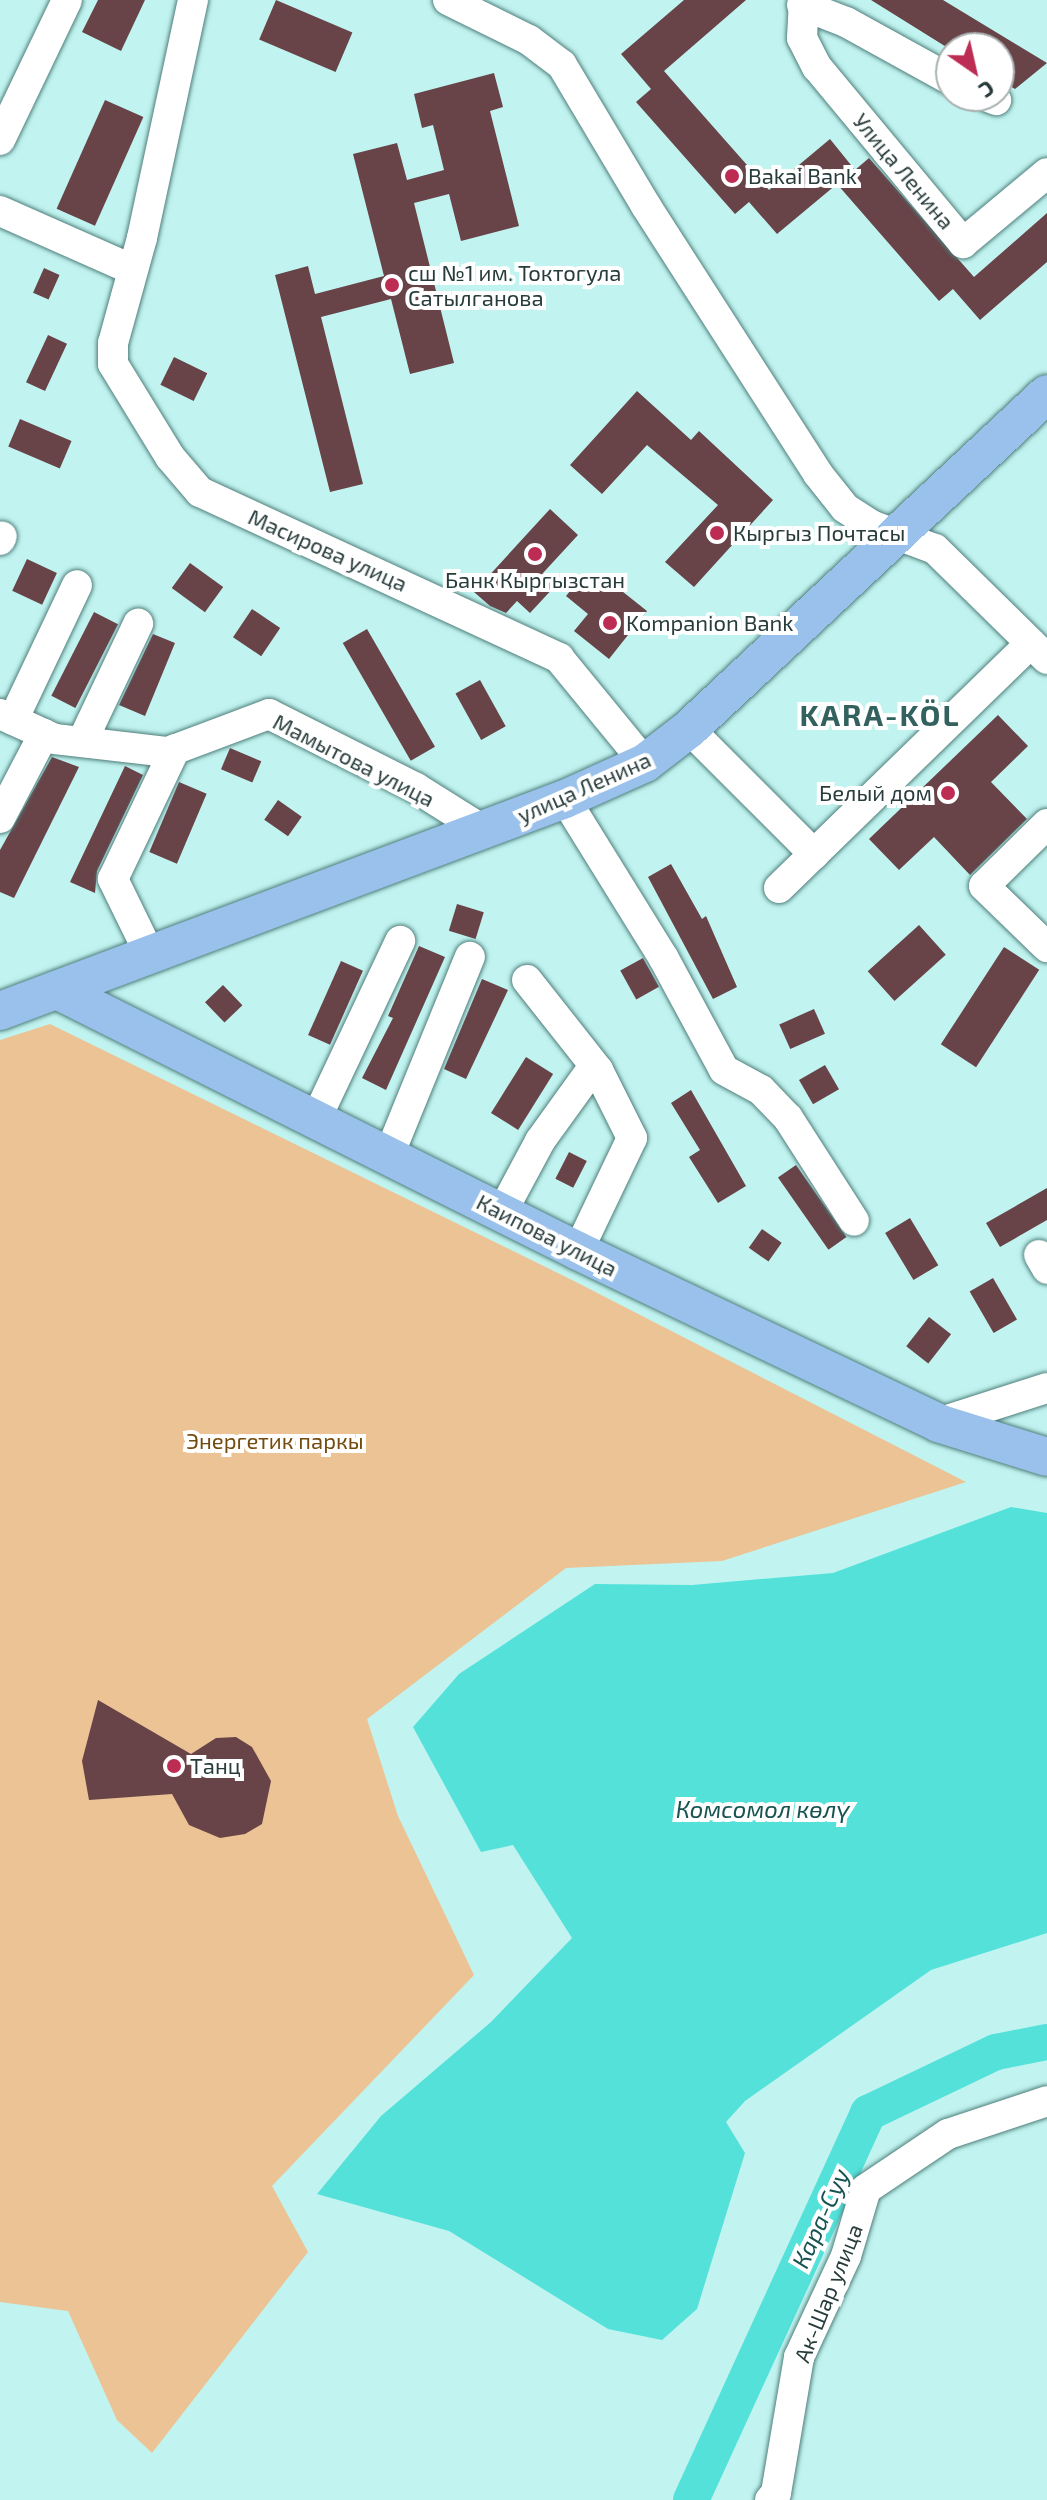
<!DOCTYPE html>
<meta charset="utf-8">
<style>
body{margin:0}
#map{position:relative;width:1047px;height:2500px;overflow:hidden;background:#c1f4f0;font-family:"Exo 2",sans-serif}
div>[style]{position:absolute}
.green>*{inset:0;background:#ebc394}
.water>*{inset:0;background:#53e1da}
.river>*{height:36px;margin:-18px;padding:0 18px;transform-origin:18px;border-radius:18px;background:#53e1da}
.building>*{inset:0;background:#684348;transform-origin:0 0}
.roads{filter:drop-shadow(0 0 2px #4f7e7b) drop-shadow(0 0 2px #4f7e7b)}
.minor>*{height:30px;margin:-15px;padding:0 15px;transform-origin:15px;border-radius:15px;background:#fff}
.major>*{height:38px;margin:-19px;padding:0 19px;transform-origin:19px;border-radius:19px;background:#99c1eb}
.dots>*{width:22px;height:22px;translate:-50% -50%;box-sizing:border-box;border:4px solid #fff;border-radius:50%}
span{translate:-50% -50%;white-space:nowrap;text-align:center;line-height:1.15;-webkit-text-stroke:8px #fff;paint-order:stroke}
.street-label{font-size:22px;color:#283c3b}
.poi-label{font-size:22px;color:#283c3b}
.left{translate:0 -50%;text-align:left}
.right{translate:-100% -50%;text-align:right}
.park-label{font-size:22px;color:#744b0e}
.water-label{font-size:24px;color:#175350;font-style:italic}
.district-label{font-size:30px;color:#32615e;font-weight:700;letter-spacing:2px}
.north{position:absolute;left:935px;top:32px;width:80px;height:80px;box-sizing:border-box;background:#fff;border:2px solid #a9b1b1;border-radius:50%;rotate:146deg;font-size:22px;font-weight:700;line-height:32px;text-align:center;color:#283c3b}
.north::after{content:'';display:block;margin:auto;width:28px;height:36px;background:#bc2c53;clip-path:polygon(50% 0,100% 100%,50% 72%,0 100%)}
</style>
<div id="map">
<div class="green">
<div style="clip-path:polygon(50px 1024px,572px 1280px,966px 1482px,722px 1561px,566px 1568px,367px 1719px,398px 1816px,474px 1975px,272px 2186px,308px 2252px,152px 2453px,117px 2420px,68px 2311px,0 2302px,0 1040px)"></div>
</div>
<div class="water">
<div style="clip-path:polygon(1011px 1507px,1047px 1513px,1047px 1933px,931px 1970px,745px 2101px,726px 2122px,745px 2153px,697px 2309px,662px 2340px,608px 2329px,449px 2231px,317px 2194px,381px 2116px,491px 2022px,572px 1938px,513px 1845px,481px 1852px,413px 1727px,459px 1674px,595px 1584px,692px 1585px,833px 1573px)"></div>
</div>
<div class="river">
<div style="left:691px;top:2500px;width:426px;rotate:-65.4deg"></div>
<div style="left:868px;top:2113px;width:142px;rotate:-25.5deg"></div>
<div style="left:996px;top:2052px;width:52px;rotate:-11.1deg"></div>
</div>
<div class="building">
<div style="clip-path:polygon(98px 0,145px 0,121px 51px,82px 32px)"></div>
<div style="left:276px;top:0;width:83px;height:43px;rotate:23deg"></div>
<div style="clip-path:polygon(684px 0,746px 0,664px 71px,769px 190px,830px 139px,855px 170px,869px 158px,974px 277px,1047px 213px,1047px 262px,980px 320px,953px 289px,939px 301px,837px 184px,777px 234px,749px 202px,735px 214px,636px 102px,651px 89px,621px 54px)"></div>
<div style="clip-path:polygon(871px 0,943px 0,1047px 63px,1015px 89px,999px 80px,999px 48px,948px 48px)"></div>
<div style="clip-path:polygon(494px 73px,503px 107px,490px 111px,519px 226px,461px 241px,449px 194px,414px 203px,454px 363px,410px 374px,391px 299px,321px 317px,363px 484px,330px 492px,275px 275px,308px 266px,315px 294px,384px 276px,353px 154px,397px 143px,407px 180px,444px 170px,433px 125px,422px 128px,414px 94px)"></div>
<div style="left:105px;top:100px;width:42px;height:119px;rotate:24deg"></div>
<div style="left:44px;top:268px;width:17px;height:27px;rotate:24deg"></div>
<div style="left:48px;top:335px;width:21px;height:52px;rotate:25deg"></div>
<div style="left:174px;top:357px;width:37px;height:31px;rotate:26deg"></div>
<div style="clip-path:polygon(637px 391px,691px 440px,699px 431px,773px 500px,694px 587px,665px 562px,718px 505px,647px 445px,602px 494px,570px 465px)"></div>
<div style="left:20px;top:419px;width:56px;height:30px;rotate:23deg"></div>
<div style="clip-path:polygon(550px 509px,578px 535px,543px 573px,556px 585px,530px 613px,517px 601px,506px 613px,490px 606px,474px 592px)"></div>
<div style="left:27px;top:559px;width:33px;height:35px;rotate:25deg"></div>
<div style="left:190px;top:563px;width:41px;height:31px;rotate:36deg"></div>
<div style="clip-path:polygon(584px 574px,606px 592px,613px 584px,647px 611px,609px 659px,574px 631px,588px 614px,566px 596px)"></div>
<div style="left:252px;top:609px;width:34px;height:34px;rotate:34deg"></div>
<div style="left:94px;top:612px;width:27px;height:94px;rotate:27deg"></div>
<div style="left:367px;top:629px;width:136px;height:28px;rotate:60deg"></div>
<div style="clip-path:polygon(153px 634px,175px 643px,145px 716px,119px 705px)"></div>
<div style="left:480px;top:680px;width:53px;height:28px;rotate:61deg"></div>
<div style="clip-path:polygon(998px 715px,1028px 746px,991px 782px,1027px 819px,970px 875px,934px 837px,899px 870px,869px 839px)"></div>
<div style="left:230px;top:748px;width:34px;height:23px;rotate:23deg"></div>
<div style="clip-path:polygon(52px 757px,79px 767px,14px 898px,0 892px,0 850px)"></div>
<div style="clip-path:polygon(125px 766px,143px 775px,97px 871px,95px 893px,70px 882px)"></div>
<div style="left:179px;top:782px;width:30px;height:76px;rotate:23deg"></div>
<div style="left:278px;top:800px;width:29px;height:24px;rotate:35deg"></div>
<div style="clip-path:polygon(671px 864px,702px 919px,706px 916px,737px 987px,713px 999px,648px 877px)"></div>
<div style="left:457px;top:904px;width:28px;height:28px;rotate:17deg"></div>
<div style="left:919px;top:925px;width:40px;height:69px;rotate:48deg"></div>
<div style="clip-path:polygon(419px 946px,445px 957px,386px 1090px,362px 1078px,393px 1018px,388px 1016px)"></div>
<div style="left:1004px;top:947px;width:42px;height:116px;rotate:33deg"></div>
<div style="left:643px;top:958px;width:33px;height:26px;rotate:61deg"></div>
<div style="left:341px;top:961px;width:24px;height:81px;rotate:24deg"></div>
<div style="clip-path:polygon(482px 979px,508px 990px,466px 1079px,444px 1069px)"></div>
<div style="left:223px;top:985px;width:28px;height:25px;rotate:46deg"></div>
<div style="left:814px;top:1009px;width:27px;height:38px;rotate:66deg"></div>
<div style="left:526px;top:1057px;width:32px;height:66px;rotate:32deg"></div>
<div style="left:825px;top:1065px;width:28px;height:30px;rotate:60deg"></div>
<div style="clip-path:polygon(691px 1090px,746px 1186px,718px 1203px,689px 1157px,700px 1150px,671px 1103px)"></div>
<div style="left:569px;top:1152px;width:20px;height:30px;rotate:27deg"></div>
<div style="left:796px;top:1165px;width:88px;height:22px;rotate:55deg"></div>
<div style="clip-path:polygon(1047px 1188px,1047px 1220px,1000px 1247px,986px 1223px)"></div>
<div style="left:910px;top:1218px;width:55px;height:29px;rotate:59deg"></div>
<div style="left:762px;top:1229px;width:24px;height:23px;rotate:35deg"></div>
<div style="left:993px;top:1278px;width:48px;height:27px;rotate:60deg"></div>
<div style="left:929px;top:1317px;width:28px;height:37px;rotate:38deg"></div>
<div style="clip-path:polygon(98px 1700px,191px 1754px,216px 1738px,236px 1737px,252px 1747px,271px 1781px,262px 1824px,245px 1834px,220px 1838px,189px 1825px,172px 1794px,89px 1800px,82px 1761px)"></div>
</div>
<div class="roads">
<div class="minor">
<div style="left:193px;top:0;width:243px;rotate:102.1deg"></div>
<div style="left:142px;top:238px;width:109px;rotate:105.4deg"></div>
<div style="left:113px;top:343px;width:21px;rotate:90deg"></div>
<div style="left:113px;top:364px;width:109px;rotate:58.5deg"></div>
<div style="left:170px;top:457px;width:46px;rotate:49.4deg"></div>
<div style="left:200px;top:492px;width:396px;rotate:24.8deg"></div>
<div style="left:559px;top:658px;width:136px;rotate:50.7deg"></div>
<div style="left:448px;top:0;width:90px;rotate:26.3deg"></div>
<div style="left:529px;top:40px;width:41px;rotate:37.1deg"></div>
<div style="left:562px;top:65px;width:164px;rotate:59.2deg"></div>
<div style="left:646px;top:206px;width:318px;rotate:57.3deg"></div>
<div style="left:818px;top:474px;width:43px;rotate:51.5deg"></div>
<div style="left:845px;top:508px;width:31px;rotate:33deg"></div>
<div style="left:871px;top:525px;width:68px;rotate:20.6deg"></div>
<div style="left:935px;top:549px;width:157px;rotate:44.5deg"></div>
<div style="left:804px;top:0;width:38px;rotate:93deg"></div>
<div style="left:802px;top:38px;width:33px;rotate:63deg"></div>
<div style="left:817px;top:67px;width:229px;rotate:50.3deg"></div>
<div style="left:963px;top:243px;width:109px;rotate:-39.8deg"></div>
<div style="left:802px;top:5px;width:47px;rotate:21.1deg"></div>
<div style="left:846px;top:22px;width:120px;rotate:28.9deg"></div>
<div style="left:986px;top:96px;width:11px;rotate:22deg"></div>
<div style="left:0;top:140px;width:155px;rotate:-64.4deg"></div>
<div style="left:0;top:211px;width:145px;rotate:23.9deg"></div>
<div style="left:0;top:540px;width:4px;rotate:-63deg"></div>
<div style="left:0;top:714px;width:60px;rotate:24.4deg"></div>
<div style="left:55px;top:739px;width:114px;rotate:6.6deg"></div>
<div style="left:168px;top:752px;width:108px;rotate:-20.6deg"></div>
<div style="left:269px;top:714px;width:165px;rotate:26.7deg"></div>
<div style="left:416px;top:788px;width:79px;rotate:32.1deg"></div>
<div style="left:13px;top:720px;width:149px;rotate:-64.6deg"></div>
<div style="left:689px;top:729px;width:177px;rotate:45deg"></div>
<div style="left:82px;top:742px;width:131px;rotate:-64.6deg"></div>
<div style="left:565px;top:799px;width:186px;rotate:58.2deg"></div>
<div style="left:663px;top:957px;width:128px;rotate:61.6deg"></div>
<div style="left:724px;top:1070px;width:42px;rotate:28.4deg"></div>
<div style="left:761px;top:1090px;width:39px;rotate:46deg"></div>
<div style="left:788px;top:1118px;width:122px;rotate:57.3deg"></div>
<div style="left:0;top:818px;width:95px;rotate:-62.4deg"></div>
<div style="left:1047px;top:824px;width:88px;rotate:135.5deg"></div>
<div style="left:984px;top:886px;width:88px;rotate:44.1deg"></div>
<div style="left:779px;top:888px;width:351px;rotate:-44.2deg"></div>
<div style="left:151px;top:957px;width:87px;rotate:-116deg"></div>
<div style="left:113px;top:879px;width:144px;rotate:-64.5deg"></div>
<div style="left:527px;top:980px;width:115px;rotate:51.7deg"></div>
<div style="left:598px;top:1070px;width:76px;rotate:63.4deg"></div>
<div style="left:632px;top:1138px;width:125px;rotate:115.5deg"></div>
<div style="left:316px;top:1119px;width:197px;rotate:-64.7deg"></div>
<div style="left:389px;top:1155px;width:214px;rotate:-67.8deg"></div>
<div style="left:502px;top:1212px;width:81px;rotate:-61.8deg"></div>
<div style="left:540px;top:1141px;width:92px;rotate:-54.2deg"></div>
<div style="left:1039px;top:1255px;width:16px;rotate:60deg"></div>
<div style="left:938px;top:1423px;width:114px;rotate:-17.8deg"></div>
<div style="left:770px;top:2500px;width:9px;rotate:-49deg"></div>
<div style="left:776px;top:2493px;width:138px;rotate:-80.4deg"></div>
<div style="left:799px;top:2357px;width:111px;rotate:-65deg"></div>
<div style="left:846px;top:2256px;width:70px;rotate:-73.4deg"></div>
<div style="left:866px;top:2189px;width:99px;rotate:-33.9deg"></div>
<div style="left:948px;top:2134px;width:104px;rotate:-18.4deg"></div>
</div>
<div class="major">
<div style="left:57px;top:990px;width:583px;rotate:26.61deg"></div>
<div style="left:578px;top:1251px;width:399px;rotate:25.5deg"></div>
<div style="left:938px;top:1423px;width:114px;rotate:17.3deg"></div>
<div style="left:0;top:1011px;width:603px;rotate:-20.57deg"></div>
<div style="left:565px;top:799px;width:88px;rotate:-24.2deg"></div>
<div style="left:645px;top:763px;width:56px;rotate:-37.7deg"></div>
<div style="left:689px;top:729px;width:490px;rotate:-43.1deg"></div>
</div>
</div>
<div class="dots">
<div style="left:732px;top:176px;background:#bc2c53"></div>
<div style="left:392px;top:285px;background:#bc2c53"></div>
<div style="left:717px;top:533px;background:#bc2c53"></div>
<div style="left:535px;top:554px;background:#bc2c53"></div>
<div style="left:610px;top:623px;background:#bc2c53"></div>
<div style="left:948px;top:793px;background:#bc2c53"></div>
<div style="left:174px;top:1766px;background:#bc2c53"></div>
</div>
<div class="street-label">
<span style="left:904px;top:171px;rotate:50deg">Улица Ленина</span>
<span style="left:328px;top:550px;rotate:24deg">Масирова улица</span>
<span style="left:354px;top:760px;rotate:27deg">Мамытова улица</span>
<span style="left:584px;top:787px;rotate:-24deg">улица Ленина</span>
<span style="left:547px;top:1235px;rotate:27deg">Каипова улица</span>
<span style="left:828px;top:2293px;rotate:-68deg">Ак-Шар улица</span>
</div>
<div class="poi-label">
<span class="left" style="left:748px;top:176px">Bakai Bank</span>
<span class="left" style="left:408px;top:285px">сш №1 им. Токтогула<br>Сатылганова</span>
<span class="left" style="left:733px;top:533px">Кыргыз Почтасы</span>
<span style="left:535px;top:580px">Банк Кыргызстан</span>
<span class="left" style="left:626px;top:623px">Kompanion Bank</span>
<span class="right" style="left:932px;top:793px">Белый дом</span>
<span class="left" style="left:190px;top:1766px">Танц</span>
</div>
<div class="park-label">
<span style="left:275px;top:1441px">Энергетик паркы</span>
</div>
<div class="water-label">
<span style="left:763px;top:1809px">Комсомол көлү</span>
<span style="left:820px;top:2218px;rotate:-66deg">Кара-Суу</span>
</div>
<div class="district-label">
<span style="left:880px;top:714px">KARA-KÖL</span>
</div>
<div class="north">С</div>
</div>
